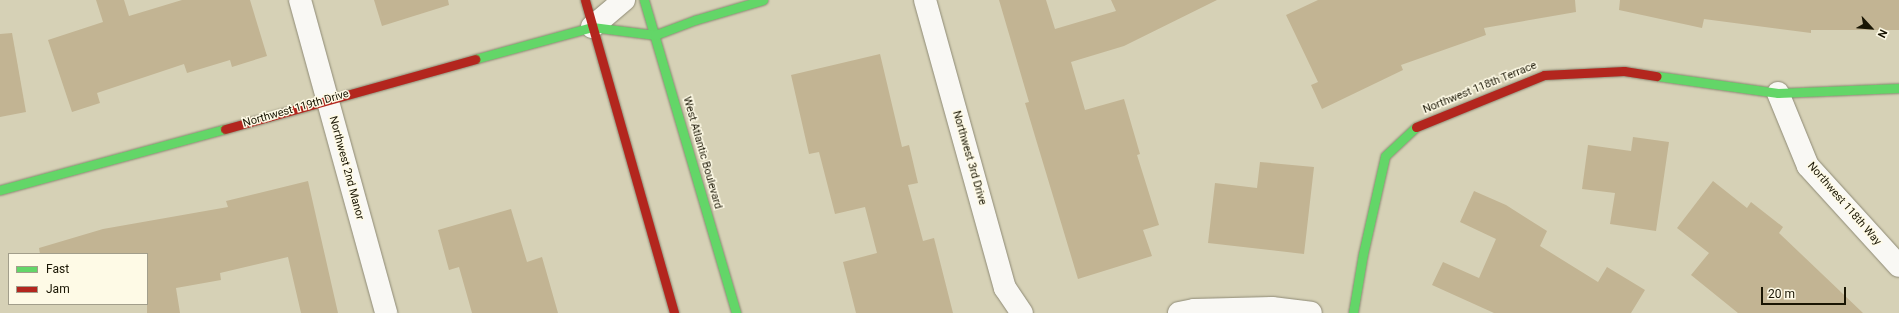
<!DOCTYPE html>
<style>
body{margin:0}
#map{position:relative;width:1899px;height:313px;overflow:hidden;background:#d6d1b6;font-family:Roboto,sans-serif}
div>[style]{position:absolute}
.building>*{inset:0;background:#c2b493}
.roads{filter:drop-shadow(0 0 1px #8e8a75) drop-shadow(0 0 1px #8e8a75)}
.street>*{height:22px;margin:-11px;padding:0 11px;transform-origin:11px;border-radius:11px;background:#f9f8f4}
.fast>*{height:9px;margin:-4.5px;padding:0 4.5px;transform-origin:4.5px;border-radius:4.5px;background:#63d668}
.jam>*{height:9px;margin:-4.5px;padding:0 4.5px;transform-origin:4.5px;border-radius:4.5px;background:#b3261e}
span{translate:-50% -50%;white-space:nowrap;text-align:center;line-height:1.15;-webkit-text-stroke:3px #fefae6;paint-order:stroke}
.street-label{font-size:11px;color:#191503}
.legend{position:absolute;left:8px;top:253px;width:140px;height:52px;box-sizing:border-box;background:#fefae6;border:1px solid #a29e8b;margin:0;padding:5px 7px;list-style:none;font-size:12px;color:#191503}
.legend li{display:flex;align-items:center;gap:8px;height:20px}
.legend b{width:20px;border:1px solid #a29e8b}
.north{position:absolute;left:1851px;top:8px;width:40px;height:40px;-webkit-text-stroke:3px #fefae6;paint-order:stroke;rotate:116deg;font-size:11px;font-weight:700;line-height:16px;text-align:center;color:#191503}
.north::after{content:'';display:block;margin:auto;width:14px;height:18px;background:#191503;clip-path:polygon(50% 0,100% 100%,50% 72%,0 100%)}
.scale{position:absolute;left:1761px;top:287px;width:85px;height:18px;box-sizing:border-box;border:2px solid #191503;border-top:0;padding-left:5px;font-size:12px;line-height:14px;white-space:nowrap;color:#191503;-webkit-text-stroke:3px #fefae6;paint-order:stroke}
</style>
<div id="map">
<div class="building">
<div style="clip-path:polygon(96px 0,124px 0,129px 16px,182px 0,250px 0,267px 56px,232px 67px,230px 60px,187px 73px,184px 64px,97px 93px,100px 103px,72px 112px,48px 40px,103px 22px)"></div>
<div style="clip-path:polygon(374px 0,448px 0,449px 5px,382px 26px)"></div>
<div style="clip-path:polygon(999px 0,1046px 0,1055px 29px,1116px 11px,1111px 0,1217px 0,1124px 46px,1071px 62px,1085px 110px,1124px 99px,1140px 154px,1137px 155px,1159px 225px,1143px 230px,1152px 256px,1078px 279px,1025px 103px,1029px 102px)"></div>
<div style="clip-path:polygon(1318px 0,1575px 0,1576px 12px,1484px 28px,1486px 35px,1401px 65px,1403px 70px,1322px 109px,1311px 85px,1318px 82px,1286px 15px)"></div>
<div style="clip-path:polygon(1620px 0,1899px 0,1899px 30px,1811px 30px,1811px 33px,1704px 19px,1702px 28px,1619px 10px)"></div>
<div style="clip-path:polygon(12px 33px,26px 112px,0 117px,0 34px)"></div>
<div style="clip-path:polygon(880px 54px,902px 147px,909px 145px,918px 183px,908px 185px,923px 241px,934px 238px,953px 313px,856px 313px,843px 262px,877px 253px,865px 207px,835px 214px,819px 152px,809px 154px,791px 75px)"></div>
<div style="clip-path:polygon(1633px 137px,1669px 142px,1656px 231px,1610px 224px,1615px 193px,1582px 189px,1588px 145px,1631px 151px)"></div>
<div style="clip-path:polygon(1260px 162px,1314px 167px,1304px 254px,1208px 243px,1215px 183px,1257px 188px)"></div>
<div style="clip-path:polygon(308px 181px,338px 313px,301px 313px,288px 257px,220px 273px,221px 280px,176px 288px,180px 313px,147px 313px,147px 254px,40px 254px,39px 248px,103px 229px,228px 207px,226px 201px)"></div>
<div style="clip-path:polygon(1713px 181px,1747px 208px,1751px 202px,1783px 227px,1779px 233px,1863px 313px,1738px 313px,1691px 275px,1709px 253px,1677px 228px)"></div>
<div style="clip-path:polygon(1474px 191px,1506px 205px,1547px 231px,1540px 246px,1598px 282px,1607px 267px,1645px 290px,1631px 313px,1494px 313px,1432px 285px,1443px 262px,1479px 278px,1496px 239px,1460px 222px)"></div>
<div style="clip-path:polygon(511px 209px,527px 262px,542px 257px,558px 313px,472px 313px,459px 267px,449px 270px,438px 230px)"></div>
</div>
<div class="roads">
<div class="street">
<div style="left:300px;top:0;width:325px;rotate:74.6deg"></div>
<div style="left:925px;top:0;width:299px;rotate:74.5deg"></div>
<div style="left:1005px;top:288px;width:30px;rotate:56deg"></div>
<div style="left:592px;top:27px;width:42px;rotate:-40.2deg"></div>
<div style="left:1778px;top:93px;width:79px;rotate:67.7deg"></div>
<div style="left:1808px;top:166px;width:135px;rotate:47.7deg"></div>
<div style="left:1179px;top:313px;width:15px;rotate:-11deg"></div>
<div style="left:1194px;top:310px;width:78px;rotate:-1.5deg"></div>
<div style="left:1272px;top:308px;width:39px;rotate:7deg"></div>
</div>
<div class="fast">
<div style="left:644px;top:0;width:326px;rotate:73.6deg"></div>
<div style="left:475px;top:59px;width:121px;rotate:-15.3deg"></div>
<div style="left:592px;top:27px;width:64px;rotate:7.2deg"></div>
<div style="left:655px;top:35px;width:43px;rotate:-20.6deg"></div>
<div style="left:695px;top:20px;width:71px;rotate:-16.4deg"></div>
<div style="left:1657px;top:76px;width:122px;rotate:8deg"></div>
<div style="left:1778px;top:93px;width:121px;rotate:-2.4deg"></div>
<div style="left:0;top:190px;width:233px;rotate:-15.2deg"></div>
<div style="left:1353px;top:313px;width:60px;rotate:-80.4deg"></div>
<div style="left:1363px;top:254px;width:100px;rotate:-77.3deg"></div>
<div style="left:1385px;top:156px;width:42px;rotate:-43.1deg"></div>
</div>
<div class="jam">
<div style="left:585px;top:0;width:325px;rotate:74.1deg"></div>
<div style="left:1416px;top:127px;width:138px;rotate:-22.1deg"></div>
<div style="left:1544px;top:75px;width:80px;rotate:-2.9deg"></div>
<div style="left:1624px;top:71px;width:33px;rotate:9deg"></div>
<div style="left:225px;top:129px;width:260px;rotate:-15.6deg"></div>
</div>
</div>
<div class="street-label">
<span style="left:1480px;top:88px;rotate:-22deg">Northwest 118th Terrace</span>
<span style="left:296px;top:109px;rotate:-16deg">Northwest 119th Drive</span>
<span style="left:702px;top:153px;rotate:74deg">West Atlantic Boulevard</span>
<span style="left:969px;top:158px;rotate:74deg">Northwest 3rd Drive</span>
<span style="left:346px;top:168px;rotate:75deg">Northwest 2nd Manor</span>
<span style="left:1844px;top:204px;rotate:49deg">Northwest 118th Way</span>
</div>
<ul class="legend">
<li><b style="height:5px;background:#63d668"></b>Fast</li>
<li><b style="height:5px;background:#b3261e"></b>Jam</li>
</ul>
<div class="north">N</div>
<div class="scale">20 m</div>
</div>
